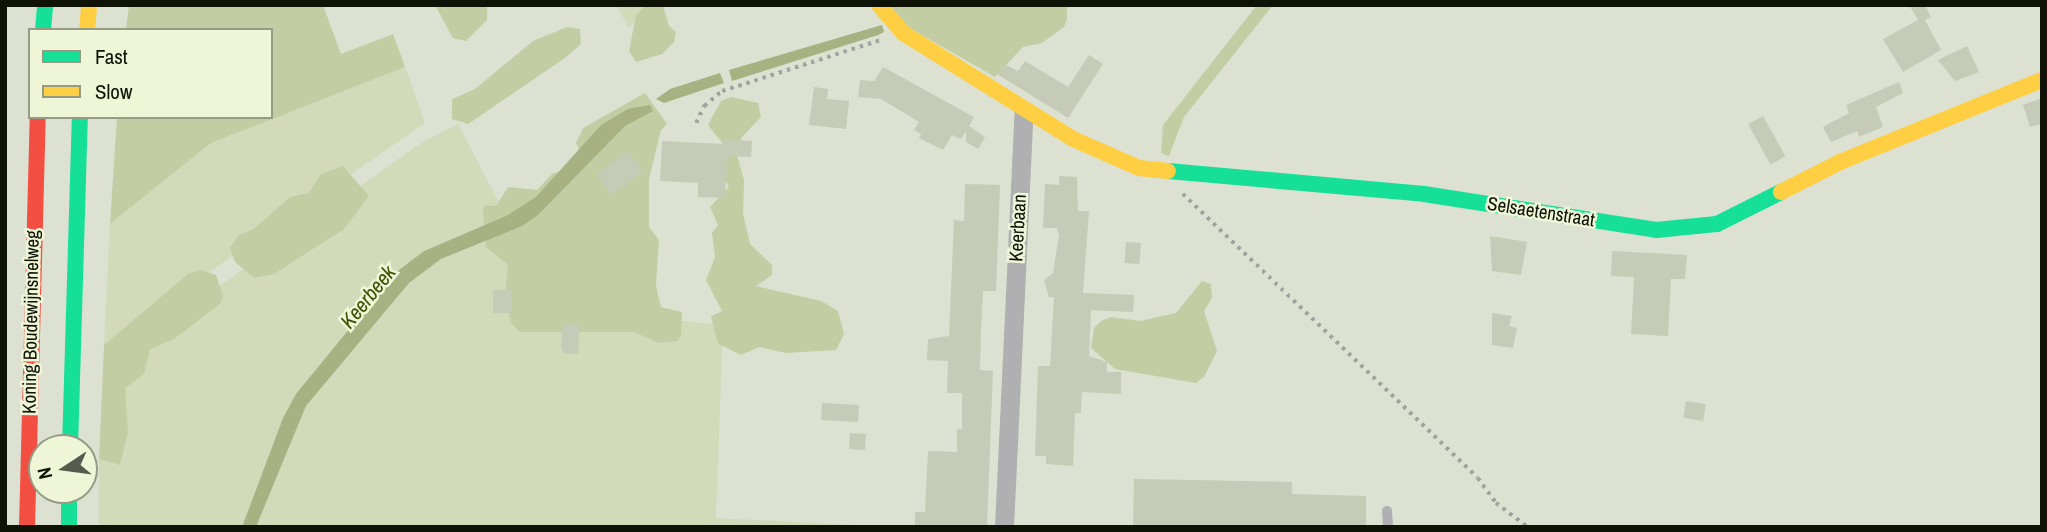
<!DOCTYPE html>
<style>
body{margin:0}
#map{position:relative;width:2047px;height:532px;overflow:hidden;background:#dce1d1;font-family:"Archivo Narrow",sans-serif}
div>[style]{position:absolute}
.green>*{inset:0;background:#d2daba}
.forest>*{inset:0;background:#c3cda4}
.water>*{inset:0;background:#a7b182}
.building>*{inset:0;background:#c5cbb7;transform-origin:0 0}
.path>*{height:3.5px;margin-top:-1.75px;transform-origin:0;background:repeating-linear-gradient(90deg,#a2a3a0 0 3.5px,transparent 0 8.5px)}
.lane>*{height:10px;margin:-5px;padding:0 5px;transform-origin:5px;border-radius:5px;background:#b0afb1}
.street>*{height:19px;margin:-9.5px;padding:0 9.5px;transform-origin:9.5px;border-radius:9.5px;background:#b0afb1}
.fast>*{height:16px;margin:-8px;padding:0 8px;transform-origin:8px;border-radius:8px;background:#16e098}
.slow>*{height:16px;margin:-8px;padding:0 8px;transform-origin:8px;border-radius:8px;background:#ffcf43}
.jam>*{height:16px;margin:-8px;padding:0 8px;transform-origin:8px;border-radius:8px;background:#f24e42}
span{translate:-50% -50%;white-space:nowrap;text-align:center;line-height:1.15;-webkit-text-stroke:5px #eef6d7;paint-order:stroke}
.street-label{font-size:19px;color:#0f1207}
.water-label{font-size:21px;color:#445005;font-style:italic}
.frame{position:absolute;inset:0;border:7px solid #0f1207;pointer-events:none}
.legend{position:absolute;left:28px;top:28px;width:245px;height:91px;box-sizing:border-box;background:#eef6d7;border:2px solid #959b84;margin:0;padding:9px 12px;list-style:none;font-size:21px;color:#0f1207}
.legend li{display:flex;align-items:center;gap:14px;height:35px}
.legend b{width:35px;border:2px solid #959b84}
.north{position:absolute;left:28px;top:434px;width:70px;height:70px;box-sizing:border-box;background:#eef6d7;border:2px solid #959b84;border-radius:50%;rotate:257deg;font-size:19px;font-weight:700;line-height:28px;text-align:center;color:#0f1207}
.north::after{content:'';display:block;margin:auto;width:24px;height:32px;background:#575a4e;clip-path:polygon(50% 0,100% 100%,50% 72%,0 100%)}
</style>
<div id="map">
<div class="green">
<div style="clip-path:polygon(617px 5px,651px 5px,628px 28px)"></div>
<div style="clip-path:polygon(405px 67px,425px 123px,104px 345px,110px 224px,211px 143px)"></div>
<div style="clip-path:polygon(458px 124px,506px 216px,424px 251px,395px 273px,283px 418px,242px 527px,99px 527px,99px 459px,120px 464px,122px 370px,149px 336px,421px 143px)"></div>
<div style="clip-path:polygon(516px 229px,640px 317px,723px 325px,716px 518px,894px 527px,256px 527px,306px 406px,409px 283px,441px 259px)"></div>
</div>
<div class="forest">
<div style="clip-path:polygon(129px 5px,323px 5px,341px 54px,393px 34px,405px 67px,211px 143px,110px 224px,117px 117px,271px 117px,271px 30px,126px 30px)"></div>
<div style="clip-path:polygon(435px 5px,487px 5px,487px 20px,466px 41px,453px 38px)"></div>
<div style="clip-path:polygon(646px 5px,663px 5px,669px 26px,676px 32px,674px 42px,662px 54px,636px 62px,629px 51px,636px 15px)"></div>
<div style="clip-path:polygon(890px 5px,1067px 5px,1067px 19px,1064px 27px,1042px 43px,1023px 47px,995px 77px,906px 26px)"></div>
<div style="clip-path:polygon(1257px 5px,1273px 5px,1184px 117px,1169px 156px,1161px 153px,1163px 125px)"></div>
<div style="clip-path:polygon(567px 27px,580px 29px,581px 44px,565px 58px,468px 124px,452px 119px,452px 99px,475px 89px,533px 41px)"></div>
<div style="clip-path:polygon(645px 93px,667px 124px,661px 130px,649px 179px,649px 227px,659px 240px,656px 286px,661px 307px,682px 312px,681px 336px,677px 341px,659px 343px,634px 332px,520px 332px,511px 323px,505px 297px,508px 265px,486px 247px,483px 210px,485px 205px,496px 206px,508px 187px,537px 190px,553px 173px,564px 171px,581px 153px,576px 143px,583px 128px)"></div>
<div style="clip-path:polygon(731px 97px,758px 103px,761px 117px,742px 137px,737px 155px,744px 180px,743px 213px,750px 244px,772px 265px,772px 275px,756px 286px,821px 301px,838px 311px,844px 334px,836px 350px,786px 353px,759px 347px,741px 355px,719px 344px,716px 338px,711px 316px,722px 311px,706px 280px,715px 257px,712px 233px,718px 225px,710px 207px,729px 187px,723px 177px,723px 144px,708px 125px,721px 101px)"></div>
<div style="clip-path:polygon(343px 166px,369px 196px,344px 229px,274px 274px,254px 278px,235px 262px,230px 248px,239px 235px,254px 229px,290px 197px,309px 193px,321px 174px)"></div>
<div style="clip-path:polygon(201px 270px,216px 275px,223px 295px,220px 304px,174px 339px,150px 349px,144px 374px,125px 388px,128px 433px,120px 465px,99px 459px,104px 345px,188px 274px)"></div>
<div style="clip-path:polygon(1202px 281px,1211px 284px,1212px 298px,1204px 311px,1217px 351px,1204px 377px,1196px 383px,1115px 369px,1091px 348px,1094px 328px,1101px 321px,1111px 317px,1140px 321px,1176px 313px)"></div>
</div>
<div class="water">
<div style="clip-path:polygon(882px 25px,884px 32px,878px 35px,732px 81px,729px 70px)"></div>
<div style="clip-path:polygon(720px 73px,724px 83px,664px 103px,656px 99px,670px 89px)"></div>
<div style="clip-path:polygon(650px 105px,653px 111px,625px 126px,538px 215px,522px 226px,441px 259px,409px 283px,306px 406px,256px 527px,242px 527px,283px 418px,296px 394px,395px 273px,424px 251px,506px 216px,536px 197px,601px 125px,628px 109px)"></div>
</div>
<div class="building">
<div style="clip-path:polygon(1909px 5px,1925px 5px,1931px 17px,1925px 20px,1941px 50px,1903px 72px,1883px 39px,1918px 20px)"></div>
<div style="clip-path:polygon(1967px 46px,1979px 72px,1955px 81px,1938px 60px)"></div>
<div style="clip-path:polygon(1089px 55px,1103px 64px,1068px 118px,997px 74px,1006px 65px,1018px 71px,1025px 61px,1068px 87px)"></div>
<div style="clip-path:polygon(883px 67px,974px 117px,969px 126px,985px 137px,978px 149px,966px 142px,966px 131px,961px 139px,952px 135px,943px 150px,919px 138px,921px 134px,914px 130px,919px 122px,911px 117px,881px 99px,858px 97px,860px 80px,874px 81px)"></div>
<div style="clip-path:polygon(1899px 82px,1903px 93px,1876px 107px,1883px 127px,1859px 137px,1857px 131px,1831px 142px,1823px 127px,1849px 113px,1846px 105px)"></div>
<div style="clip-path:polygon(814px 87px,828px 89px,827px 99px,849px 101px,846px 129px,809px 125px)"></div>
<div style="clip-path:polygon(2042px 98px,2042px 124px,2030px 127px,2023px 105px)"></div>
<div style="left:1763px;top:116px;width:46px;height:17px;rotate:61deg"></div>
<div style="clip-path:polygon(722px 139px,752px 141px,751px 157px,727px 156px,725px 198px,698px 197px,698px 183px,660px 181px,662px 141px,722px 144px)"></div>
<div style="left:628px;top:151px;width:25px;height:39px;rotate:53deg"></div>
<div style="clip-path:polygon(1059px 176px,1077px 177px,1078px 211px,1089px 211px,1083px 293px,1134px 295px,1133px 312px,1091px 310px,1089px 356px,1107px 362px,1107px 372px,1121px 372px,1121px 394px,1082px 392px,1081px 413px,1075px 413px,1073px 466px,1046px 464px,1046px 456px,1035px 456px,1038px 366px,1050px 366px,1054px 297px,1049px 297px,1044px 280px,1053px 273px,1059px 236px,1057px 228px,1043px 228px,1045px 184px,1059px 185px)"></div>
<div style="clip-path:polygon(965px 184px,1000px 185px,996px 291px,983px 291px,981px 329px,980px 370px,993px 371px,987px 527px,915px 527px,915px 512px,925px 512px,928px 451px,957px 452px,957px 429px,962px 429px,962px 393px,947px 393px,948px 361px,927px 360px,928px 339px,949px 336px,954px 220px,964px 221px)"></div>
<div style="clip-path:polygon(1490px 236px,1527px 242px,1521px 275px,1492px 271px)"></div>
<div style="left:1126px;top:242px;width:15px;height:21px;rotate:4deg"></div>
<div style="clip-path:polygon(1612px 251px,1687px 255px,1685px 279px,1671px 279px,1668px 336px,1631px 334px,1634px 277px,1611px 276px)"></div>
<div style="left:493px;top:290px;width:18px;height:23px"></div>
<div style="clip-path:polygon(1492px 313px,1512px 316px,1509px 326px,1517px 328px,1513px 348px,1492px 345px)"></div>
<div style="clip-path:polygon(563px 324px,580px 325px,578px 354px,564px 353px,561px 347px)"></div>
<div style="left:1686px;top:401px;width:20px;height:17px;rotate:9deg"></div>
<div style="left:822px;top:403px;width:37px;height:17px;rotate:3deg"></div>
<div style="left:850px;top:433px;width:16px;height:16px;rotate:4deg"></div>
<div style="clip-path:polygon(1134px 479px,1292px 482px,1292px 494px,1366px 496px,1366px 527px,1133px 527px)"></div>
</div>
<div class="path">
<div style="left:696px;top:123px;width:19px;rotate:-65deg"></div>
<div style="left:704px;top:106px;width:23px;rotate:-40deg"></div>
<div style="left:722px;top:91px;width:167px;rotate:-17.8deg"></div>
<div style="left:1183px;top:194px;width:409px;rotate:43.9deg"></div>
<div style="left:1478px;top:478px;width:31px;rotate:54deg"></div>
<div style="left:1496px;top:503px;width:40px;rotate:37deg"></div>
</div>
<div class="lane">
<div style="left:1387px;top:511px;width:16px;rotate:86deg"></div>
</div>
<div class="street">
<div style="left:1004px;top:527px;width:417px;rotate:-87.3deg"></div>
</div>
<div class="fast">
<div style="left:43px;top:30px;width:25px;rotate:-85deg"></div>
<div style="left:1168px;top:171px;width:257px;rotate:5.1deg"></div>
<div style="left:1424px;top:194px;width:235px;rotate:8.8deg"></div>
<div style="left:1656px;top:230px;width:61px;rotate:-5.6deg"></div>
<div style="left:1717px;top:224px;width:72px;rotate:-26.6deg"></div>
<div style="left:70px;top:448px;width:331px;rotate:-88.3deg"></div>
<div style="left:69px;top:490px;width:37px;rotate:90deg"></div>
</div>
<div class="slow">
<div style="left:879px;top:5px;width:37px;rotate:49deg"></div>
<div style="left:903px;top:33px;width:200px;rotate:31.9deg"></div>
<div style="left:1073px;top:139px;width:72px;rotate:23.7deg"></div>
<div style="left:1139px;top:168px;width:29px;rotate:6deg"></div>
<div style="left:87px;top:30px;width:25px;rotate:-85deg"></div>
<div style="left:1781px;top:192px;width:66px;rotate:-27deg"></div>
<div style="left:1840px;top:162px;width:218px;rotate:-22.1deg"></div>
</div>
<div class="jam">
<div style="left:27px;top:527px;width:410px;rotate:-88.5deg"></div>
</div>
<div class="street-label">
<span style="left:1541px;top:212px;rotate:9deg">Selsaetenstraat</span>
<span style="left:1018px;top:228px;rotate:-87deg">Keerbaan</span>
<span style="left:31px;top:322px;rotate:-89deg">Koning Boudewijnsnelweg</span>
</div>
<div class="water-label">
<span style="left:368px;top:297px;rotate:-51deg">Keerbeek</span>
</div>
<div class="frame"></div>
<ul class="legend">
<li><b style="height:9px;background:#16e098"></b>Fast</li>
<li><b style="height:9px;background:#ffcf43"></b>Slow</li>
</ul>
<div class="north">N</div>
</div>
